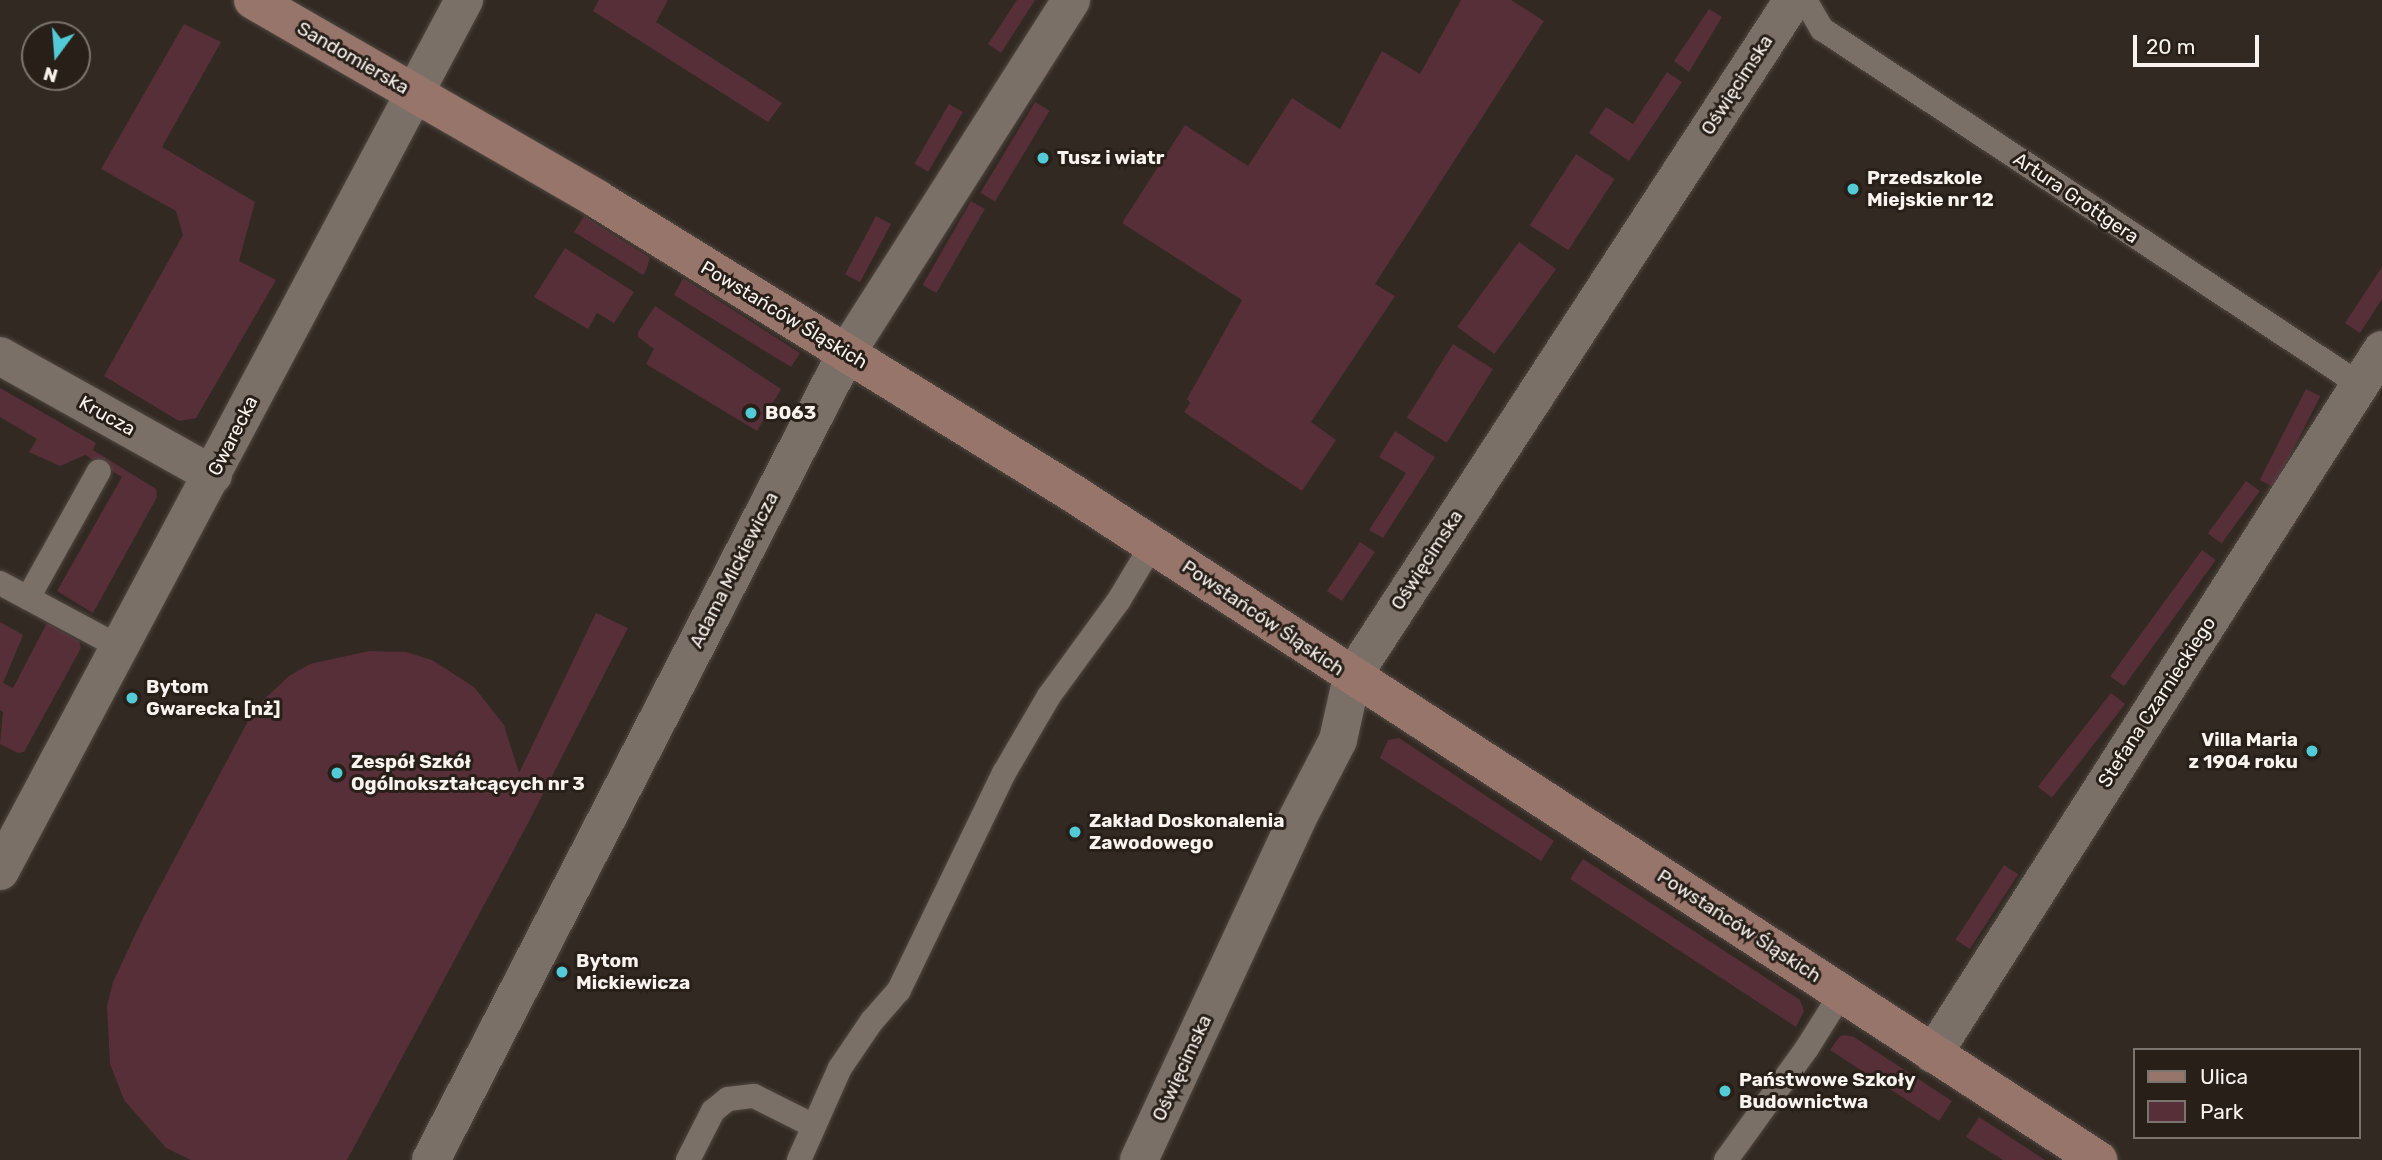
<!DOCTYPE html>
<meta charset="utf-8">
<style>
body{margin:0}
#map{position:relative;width:2382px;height:1160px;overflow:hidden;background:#312922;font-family:Rubik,sans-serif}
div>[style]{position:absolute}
.green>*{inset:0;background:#572f39;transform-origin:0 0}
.roads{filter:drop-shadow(0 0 2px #4f4741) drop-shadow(0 0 2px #4f4741)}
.lane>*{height:24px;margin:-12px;padding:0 12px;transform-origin:12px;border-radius:12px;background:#7a7068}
.street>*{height:38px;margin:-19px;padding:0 19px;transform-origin:19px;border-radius:19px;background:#7a7068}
.secondary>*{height:38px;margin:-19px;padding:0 19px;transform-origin:19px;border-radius:19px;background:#98756a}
.dots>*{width:19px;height:19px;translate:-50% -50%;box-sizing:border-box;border:4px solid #271f18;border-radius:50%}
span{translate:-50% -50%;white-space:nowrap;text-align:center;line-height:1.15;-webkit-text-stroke:6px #271f18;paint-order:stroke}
.street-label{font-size:19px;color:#f8f3ee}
.poi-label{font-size:19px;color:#f8f3ee;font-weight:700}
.left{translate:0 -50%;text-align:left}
.right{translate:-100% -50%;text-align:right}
.legend{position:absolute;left:2133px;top:1048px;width:228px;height:91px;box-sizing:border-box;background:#271f18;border:2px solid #7b746e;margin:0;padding:9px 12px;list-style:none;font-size:21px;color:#f8f3ee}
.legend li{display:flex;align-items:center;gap:14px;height:35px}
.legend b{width:35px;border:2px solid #7b746e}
.north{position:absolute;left:21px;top:21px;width:70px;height:70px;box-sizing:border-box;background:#271f18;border:2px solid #7b746e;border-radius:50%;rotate:196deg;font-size:19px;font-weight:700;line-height:28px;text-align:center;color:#f8f3ee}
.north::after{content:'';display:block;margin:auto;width:24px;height:32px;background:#52cbd7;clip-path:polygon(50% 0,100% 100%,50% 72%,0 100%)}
.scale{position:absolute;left:2133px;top:35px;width:126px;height:32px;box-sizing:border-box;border:4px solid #f8f3ee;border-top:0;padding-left:9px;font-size:21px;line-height:24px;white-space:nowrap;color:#f8f3ee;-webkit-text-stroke:5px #271f18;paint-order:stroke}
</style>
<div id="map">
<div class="green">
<div style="clip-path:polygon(599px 0,668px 0,656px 22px,782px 103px,768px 122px,593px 11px)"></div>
<div style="clip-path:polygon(1017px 0,1035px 0,1001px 53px,988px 44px)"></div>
<div style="clip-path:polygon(1461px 0,1511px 0,1544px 21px,1375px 284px,1395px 296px,1311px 422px,1336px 440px,1302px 491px,1184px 412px,1190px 403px,1187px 399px,1242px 300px,1122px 223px,1185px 125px,1248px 166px,1292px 98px,1340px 129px,1382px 51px,1420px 74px)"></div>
<div style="clip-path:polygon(1709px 9px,1722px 17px,1689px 72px,1674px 61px)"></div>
<div style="clip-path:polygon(184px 24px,221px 42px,162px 147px,255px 202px,239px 261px,276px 280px,196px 418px,179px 421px,104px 376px,183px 235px,176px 211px,101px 169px)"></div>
<div style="clip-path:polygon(1667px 72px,1682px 82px,1629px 161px,1589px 133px,1606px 107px,1633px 124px)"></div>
<div style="left:1035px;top:102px;width:17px;height:106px;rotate:31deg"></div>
<div style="left:949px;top:104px;width:16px;height:69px;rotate:30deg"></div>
<div style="left:1576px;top:154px;width:46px;height:85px;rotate:33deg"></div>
<div style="left:971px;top:201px;width:16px;height:97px;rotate:30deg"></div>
<div style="clip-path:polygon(584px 216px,650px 258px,646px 271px,643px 275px,574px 232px)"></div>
<div style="left:876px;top:216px;width:17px;height:66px;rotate:28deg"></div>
<div style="left:1519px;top:242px;width:46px;height:105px;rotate:36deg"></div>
<div style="clip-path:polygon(565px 248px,634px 292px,614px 323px,597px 313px,588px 329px,534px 297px)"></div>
<div style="clip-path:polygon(2382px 267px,2382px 299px,2360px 333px,2345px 323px)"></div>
<div style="clip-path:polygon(683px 278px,800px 353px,791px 367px,674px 295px)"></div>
<div style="clip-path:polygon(655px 306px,781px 389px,757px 431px,646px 364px,654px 349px,638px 337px,638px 332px)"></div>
<div style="left:1453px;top:344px;width:47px;height:87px;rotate:32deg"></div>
<div style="clip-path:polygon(0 388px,96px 443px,93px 450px,156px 489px,157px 497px,93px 613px,57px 591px,122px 477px,85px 455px,60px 466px,29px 452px,37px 439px,0 417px)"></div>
<div style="left:2306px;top:389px;width:16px;height:102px;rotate:27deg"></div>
<div style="clip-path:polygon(1395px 431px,1435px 457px,1383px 538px,1369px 530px,1406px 473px,1379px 457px)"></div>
<div style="left:2246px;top:481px;width:17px;height:65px;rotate:36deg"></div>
<div style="left:1360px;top:542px;width:18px;height:59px;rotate:34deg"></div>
<div style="left:2202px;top:550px;width:17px;height:156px;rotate:36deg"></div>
<div style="clip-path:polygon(596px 613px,628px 628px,526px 827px,347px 1160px,191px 1160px,166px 1148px,124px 1100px,110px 1064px,107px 1006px,113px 982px,143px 918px,255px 708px,289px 676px,310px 664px,369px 651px,406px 652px,432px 660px,474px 687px,504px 725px,519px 773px)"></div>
<div style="clip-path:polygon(0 622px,23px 635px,3px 683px,13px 688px,47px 623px,79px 641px,81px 648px,24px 752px,18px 753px,0 744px,3px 712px,0 710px)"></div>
<div style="left:2111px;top:693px;width:18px;height:119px;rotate:38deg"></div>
<div style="clip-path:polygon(1399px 738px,1554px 841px,1541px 861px,1380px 758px,1388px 740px)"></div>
<div style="clip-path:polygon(1583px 859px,1800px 1000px,1804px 1011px,1796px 1027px,1570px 879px)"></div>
<div style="left:2004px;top:865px;width:17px;height:89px;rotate:33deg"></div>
<div style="clip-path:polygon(1845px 1035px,1854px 1037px,1952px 1101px,1939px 1121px,1830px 1050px,1840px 1036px)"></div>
<div style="clip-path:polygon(1979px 1117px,2045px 1160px,2003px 1160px,1966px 1137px)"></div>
</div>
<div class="roads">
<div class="lane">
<div style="left:1805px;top:0;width:34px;rotate:60deg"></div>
<div style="left:1822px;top:29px;width:644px;rotate:33.47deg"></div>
<div style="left:0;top:583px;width:137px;rotate:28.2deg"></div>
<div style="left:28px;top:598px;width:145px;rotate:-60.8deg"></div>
<div style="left:688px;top:1160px;width:55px;rotate:-63deg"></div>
<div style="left:713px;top:1111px;width:19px;rotate:-39deg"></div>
<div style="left:728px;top:1099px;width:26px;rotate:-7deg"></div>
<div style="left:754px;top:1096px;width:67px;rotate:26.6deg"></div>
<div style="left:799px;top:1160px;width:101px;rotate:-66deg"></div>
<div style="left:840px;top:1068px;width:57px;rotate:-55.8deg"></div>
<div style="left:872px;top:1021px;width:41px;rotate:-48.9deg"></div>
<div style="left:899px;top:990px;width:241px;rotate:-64.2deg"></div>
<div style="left:1004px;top:773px;width:89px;rotate:-59.7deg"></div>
<div style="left:1049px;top:696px;width:119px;rotate:-53.9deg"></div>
<div style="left:1119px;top:600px;width:64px;rotate:-59deg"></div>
<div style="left:1726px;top:1160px;width:138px;rotate:-54.1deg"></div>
<div style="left:1807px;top:1048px;width:64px;rotate:-57.8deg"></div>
</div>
<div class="street">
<div style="left:0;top:356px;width:244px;rotate:29.2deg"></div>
<div style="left:0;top:871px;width:987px;rotate:-61.95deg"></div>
<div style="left:1933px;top:1054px;width:835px;rotate:-57.47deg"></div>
<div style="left:431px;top:1160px;width:909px;rotate:-62.76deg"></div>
<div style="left:847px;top:352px;width:417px;rotate:-57.5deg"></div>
<div style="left:1139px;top:1160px;width:374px;rotate:-65.1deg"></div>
<div style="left:1296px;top:821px;width:91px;rotate:-62.6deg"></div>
<div style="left:1338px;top:740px;width:65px;rotate:-77.5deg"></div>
<div style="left:1352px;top:677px;width:808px;rotate:-56.92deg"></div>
</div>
<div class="secondary">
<div style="left:253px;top:0;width:397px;rotate:30deg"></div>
<div style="left:597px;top:199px;width:561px;rotate:31.73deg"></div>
<div style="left:1074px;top:494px;width:1222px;rotate:33.04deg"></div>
</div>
</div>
<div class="dots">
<div style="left:1043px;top:158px;background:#52cbd7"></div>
<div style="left:1853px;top:189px;background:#52cbd7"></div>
<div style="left:751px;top:413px;background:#52cbd7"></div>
<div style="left:132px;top:698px;background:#52cbd7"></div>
<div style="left:2312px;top:751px;background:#52cbd7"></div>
<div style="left:337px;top:773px;background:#52cbd7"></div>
<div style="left:1075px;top:832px;background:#52cbd7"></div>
<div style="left:562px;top:972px;background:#52cbd7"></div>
<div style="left:1725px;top:1091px;background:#52cbd7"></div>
</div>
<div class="street-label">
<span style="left:353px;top:58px;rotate:30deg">Sandomierska</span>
<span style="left:1737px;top:85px;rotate:-57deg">Oświęcimska</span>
<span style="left:2076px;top:198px;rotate:34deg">Artura Grottgera</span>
<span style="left:784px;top:315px;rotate:31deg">Powstańców Śląskich</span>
<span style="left:107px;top:416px;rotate:29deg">Krucza</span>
<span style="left:233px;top:436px;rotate:-63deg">Gwarecka</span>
<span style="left:1427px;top:560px;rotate:-57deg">Oświęcimska</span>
<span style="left:734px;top:570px;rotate:-63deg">Adama Mickiewicza</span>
<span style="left:1263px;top:618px;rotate:34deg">Powstańców Śląskich</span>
<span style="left:2157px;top:702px;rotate:-57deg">Stefana Czarnieckiego</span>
<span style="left:1739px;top:926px;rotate:33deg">Powstańców Śląskich</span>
<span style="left:1182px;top:1068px;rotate:-65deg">Oświęcimska</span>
</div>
<div class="poi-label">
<span class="left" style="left:1057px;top:158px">Tusz i wiatr</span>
<span class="left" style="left:1867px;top:189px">Przedszkole<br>Miejskie nr 12</span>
<span class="left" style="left:765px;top:413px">B063</span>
<span class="left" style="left:146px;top:698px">Bytom<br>Gwarecka [nż]</span>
<span class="right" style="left:2298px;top:751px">Villa Maria<br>z 1904 roku</span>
<span class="left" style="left:351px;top:773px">Zespół Szkół<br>Ogólnokształcących nr 3</span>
<span class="left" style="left:1089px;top:832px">Zakład Doskonalenia<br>Zawodowego</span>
<span class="left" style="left:576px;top:972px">Bytom<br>Mickiewicza</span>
<span class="left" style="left:1739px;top:1091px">Państwowe Szkoły<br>Budownictwa</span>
</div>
<ul class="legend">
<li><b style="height:9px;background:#98756a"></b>Ulica</li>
<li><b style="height:19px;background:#572f39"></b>Park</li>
</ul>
<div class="north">N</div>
<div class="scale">20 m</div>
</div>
